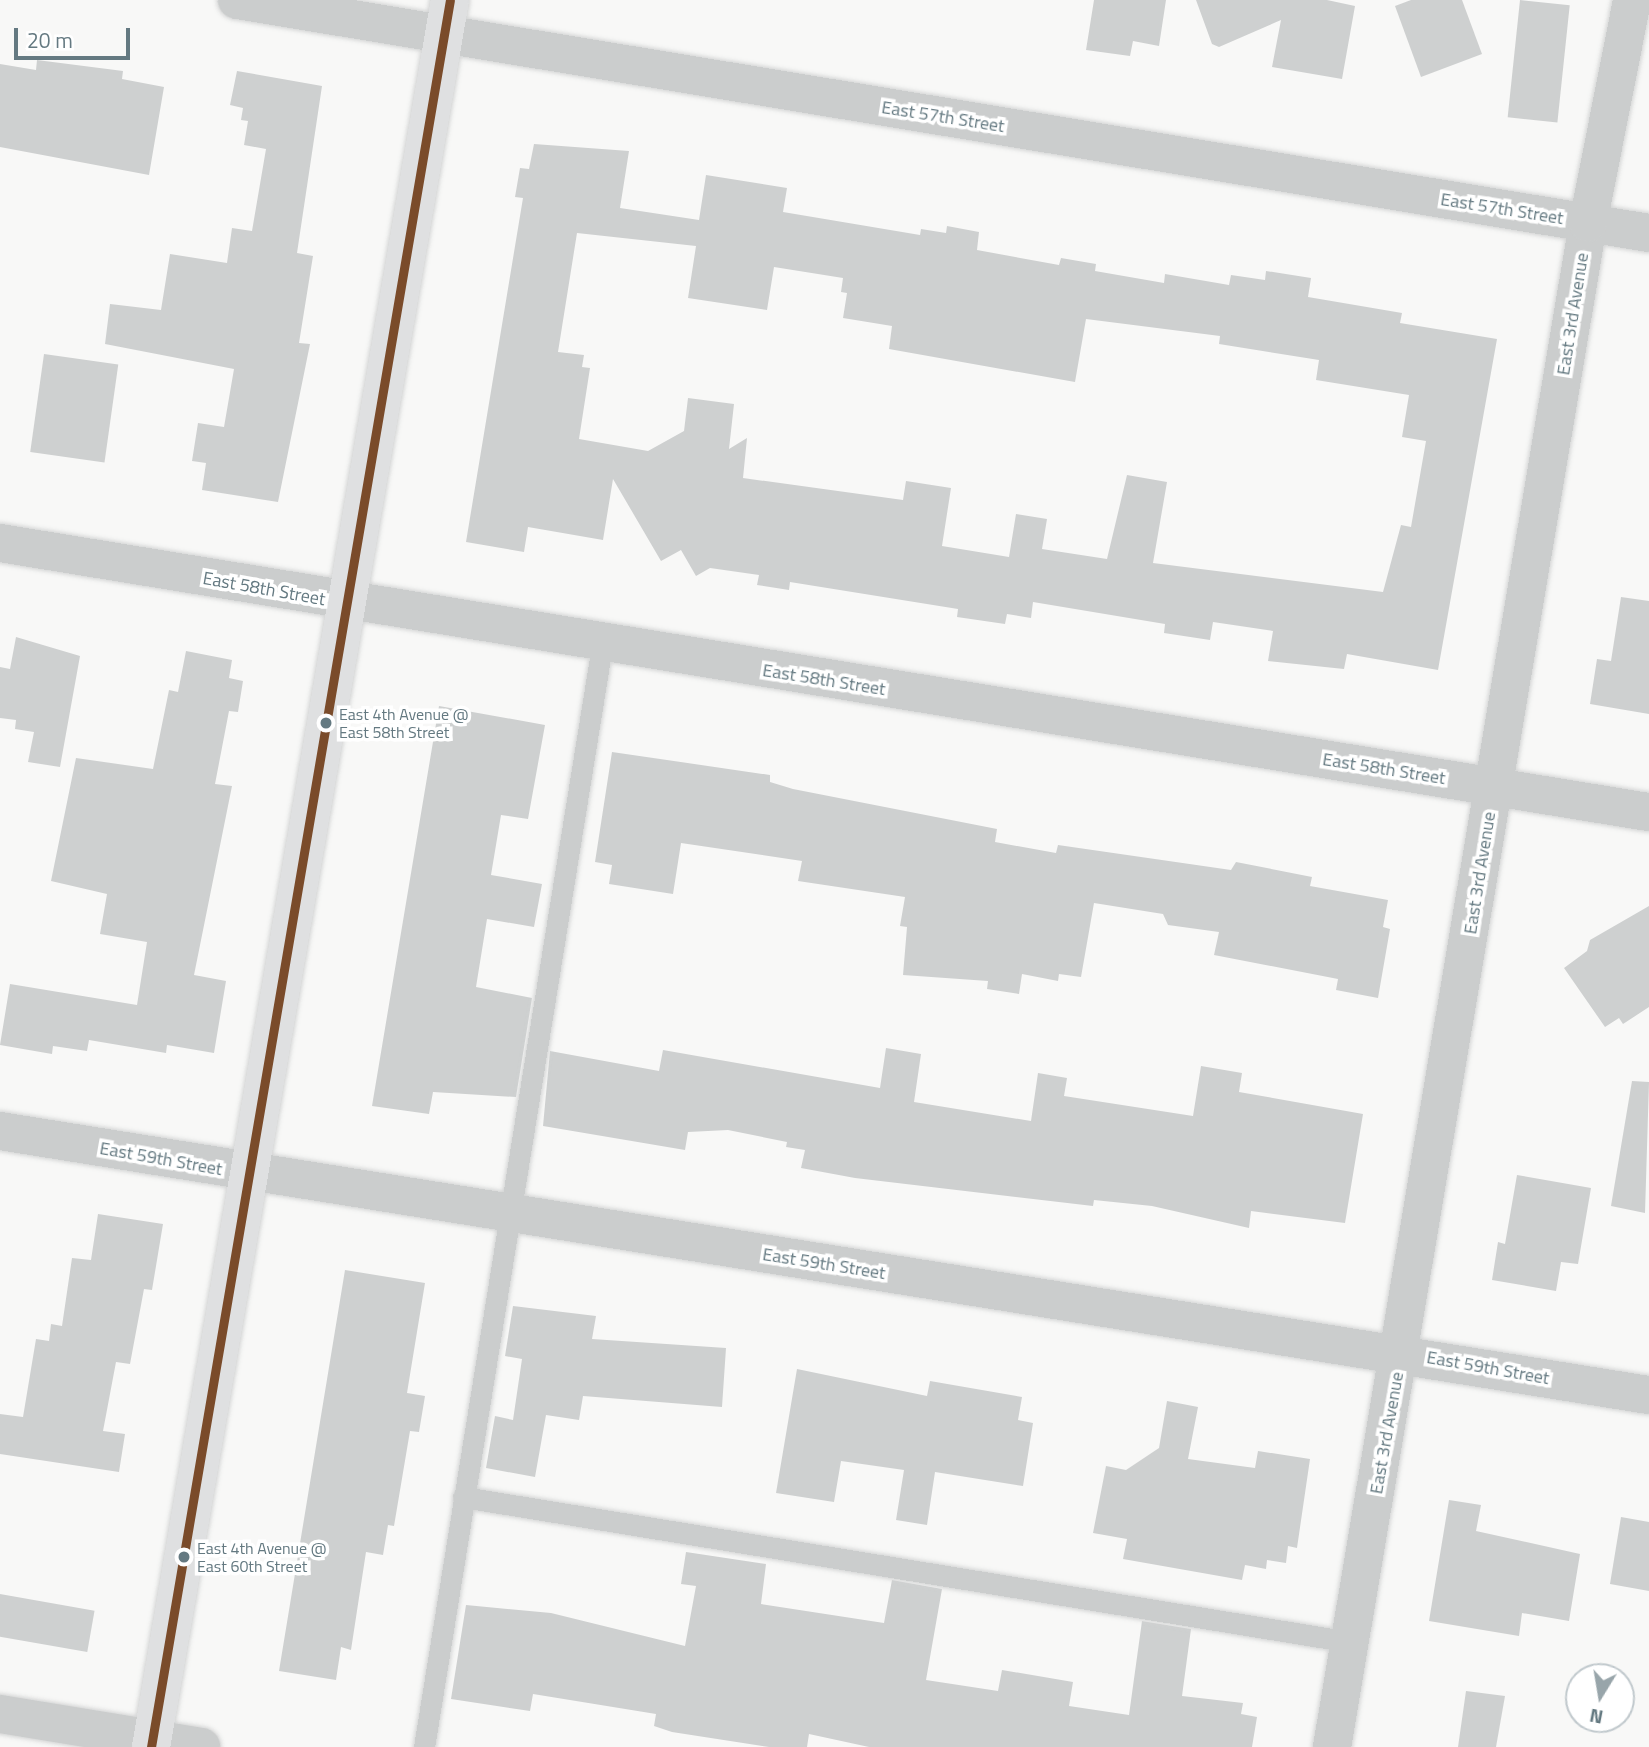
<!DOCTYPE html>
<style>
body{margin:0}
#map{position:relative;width:1649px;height:1747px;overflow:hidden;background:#f8f8f7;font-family:"Titillium Web",sans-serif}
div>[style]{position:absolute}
.building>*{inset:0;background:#ced0d0;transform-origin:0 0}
.roads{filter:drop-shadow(0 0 2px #d4d5d5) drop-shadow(0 0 2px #d4d5d5)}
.lane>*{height:21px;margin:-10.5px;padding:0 10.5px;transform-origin:10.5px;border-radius:10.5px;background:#cbcdcd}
.street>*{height:38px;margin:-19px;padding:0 19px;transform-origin:19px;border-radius:19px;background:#cbcdcd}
.secondary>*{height:38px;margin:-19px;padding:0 19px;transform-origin:19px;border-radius:19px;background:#dfe0e1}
.bus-1>*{height:9px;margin:-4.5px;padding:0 4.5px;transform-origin:4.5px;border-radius:4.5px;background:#7a4b2a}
.dots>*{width:19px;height:19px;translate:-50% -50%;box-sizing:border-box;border:4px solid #fff;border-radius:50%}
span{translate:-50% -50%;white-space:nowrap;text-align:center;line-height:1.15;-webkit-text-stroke:7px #fff;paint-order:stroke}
.bus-label{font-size:16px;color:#647981}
.left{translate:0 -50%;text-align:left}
.street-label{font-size:18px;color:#647981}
.north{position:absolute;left:1565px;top:1663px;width:70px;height:70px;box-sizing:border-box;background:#fff;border:2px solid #c1c9cd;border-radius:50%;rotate:191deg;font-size:19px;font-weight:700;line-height:28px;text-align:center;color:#647981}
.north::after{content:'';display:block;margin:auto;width:24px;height:32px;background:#98a5aa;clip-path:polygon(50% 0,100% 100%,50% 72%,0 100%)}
.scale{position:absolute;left:14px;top:28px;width:116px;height:32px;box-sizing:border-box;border:4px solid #647981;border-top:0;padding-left:9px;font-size:21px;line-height:24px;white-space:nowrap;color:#647981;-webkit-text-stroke:5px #fff;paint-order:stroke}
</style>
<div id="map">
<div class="building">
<div style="clip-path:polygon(1094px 0,1166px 0,1159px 46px,1133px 41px,1130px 56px,1086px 50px)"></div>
<div style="clip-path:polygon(1196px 0,1327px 0,1355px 6px,1342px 79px,1272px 67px,1281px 20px,1219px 47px,1212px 44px)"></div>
<div style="clip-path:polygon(1411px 0,1462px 0,1482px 54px,1421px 77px,1395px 6px)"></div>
<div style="left:1520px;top:0;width:50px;height:118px;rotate:6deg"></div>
<div style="clip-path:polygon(37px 60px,123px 71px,122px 79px,164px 87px,149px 175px,0 147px,0 64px,36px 70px)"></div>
<div style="clip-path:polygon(237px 71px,322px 86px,297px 253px,313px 256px,299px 343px,310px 344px,278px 502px,202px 490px,206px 463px,192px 461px,198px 423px,224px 427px,234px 369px,105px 344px,110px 304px,161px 310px,170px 254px,227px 263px,232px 228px,252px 231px,266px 149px,244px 145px,248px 121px,241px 120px,243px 108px,230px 105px)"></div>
<div style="clip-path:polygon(evenodd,534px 144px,629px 151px,620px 208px,699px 220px,706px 175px,787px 188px,783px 212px,920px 235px,921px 229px,946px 233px,947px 226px,979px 232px,977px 250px,1059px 265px,1061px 258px,1096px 264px,1095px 271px,1164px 283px,1165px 274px,1229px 285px,1231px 275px,1265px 280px,1266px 271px,1311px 278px,1308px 297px,1402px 313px,1400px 323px,1497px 339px,1438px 670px,1347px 654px,1344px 669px,1268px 661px,1273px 631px,1213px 622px,1210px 640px,1164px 633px,1165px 624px,1033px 602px,1031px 618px,1007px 614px,1005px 624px,957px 617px,958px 609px,790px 582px,789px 590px,757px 585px,759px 575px,710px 568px,696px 576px,681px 550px,661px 561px,613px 479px,603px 540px,528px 527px,524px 552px,466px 542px,523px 198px,515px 197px,520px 168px,529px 169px,534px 144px,577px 233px,696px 246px,688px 298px,767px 310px,774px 267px,843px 278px,841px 292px,847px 293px,843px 318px,892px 326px,889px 349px,1075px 382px,1086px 319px,1220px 336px,1219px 344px,1319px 360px,1316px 380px,1409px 395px,1402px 437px,1426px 441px,1411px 527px,1401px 525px,1383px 592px,1153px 563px,1167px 482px,1127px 475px,1107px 559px,1042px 549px,1047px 519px,1016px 514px,1009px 557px,942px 546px,951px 488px,906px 481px,903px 500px,743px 478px,747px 438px,729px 449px,734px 404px,688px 398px,684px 431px,648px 451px,579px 439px,590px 368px,582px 367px,584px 355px,558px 352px,577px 233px)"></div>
<div style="left:44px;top:354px;width:75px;height:99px;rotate:8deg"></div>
<div style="clip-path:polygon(1621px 597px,1649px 601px,1649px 714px,1590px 704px,1597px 659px,1611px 661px)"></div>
<div style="clip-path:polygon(16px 637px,80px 656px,60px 767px,28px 762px,34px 732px,15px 729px,16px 720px,0 718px,0 667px,10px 669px)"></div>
<div style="clip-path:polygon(186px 651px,232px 660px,229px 678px,243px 681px,238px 712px,229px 711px,215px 784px,232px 786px,194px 975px,226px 981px,214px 1053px,167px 1045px,166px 1053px,89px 1040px,87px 1051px,53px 1046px,52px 1054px,0 1045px,10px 984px,137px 1005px,147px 942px,100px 934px,107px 894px,51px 881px,76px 758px,153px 769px,169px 690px,178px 692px)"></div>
<div style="clip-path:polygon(439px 706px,545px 725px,528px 819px,501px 815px,491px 875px,542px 884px,534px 927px,487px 919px,476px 987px,532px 998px,516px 1097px,433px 1092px,429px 1114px,372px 1106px)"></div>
<div style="clip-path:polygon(612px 752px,770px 775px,770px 782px,793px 789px,997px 829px,995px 842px,1056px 853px,1058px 845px,1231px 870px,1236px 862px,1312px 877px,1310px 886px,1388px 900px,1383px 927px,1390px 929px,1378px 998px,1336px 990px,1338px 979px,1214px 955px,1219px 932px,1168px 925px,1163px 914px,1094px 903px,1081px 977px,1059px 974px,1058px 981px,1022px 974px,1019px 994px,987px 989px,988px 981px,903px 975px,907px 927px,900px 926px,905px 897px,798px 881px,802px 861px,681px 843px,673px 894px,609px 884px,612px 865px,595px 862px)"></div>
<div style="clip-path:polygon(1649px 906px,1649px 1007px,1623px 1024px,1619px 1018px,1605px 1027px,1564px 968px,1587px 951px,1590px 940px)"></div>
<div style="clip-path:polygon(886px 1048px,921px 1054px,914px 1102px,1031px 1121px,1038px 1073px,1067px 1078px,1064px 1096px,1193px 1116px,1201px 1066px,1242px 1073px,1239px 1092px,1363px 1114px,1345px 1223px,1251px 1211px,1249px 1228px,1152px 1206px,1094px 1200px,1093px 1206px,855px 1178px,801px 1168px,805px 1150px,786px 1147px,787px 1142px,728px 1130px,688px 1132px,685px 1150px,543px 1126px,550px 1051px,659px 1071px,663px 1050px,880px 1088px)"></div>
<div style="clip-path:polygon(1632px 1081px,1649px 1082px,1645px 1213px,1611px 1206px)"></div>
<div style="clip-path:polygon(1517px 1175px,1591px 1188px,1578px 1264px,1561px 1262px,1556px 1291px,1492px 1280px,1498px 1242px,1505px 1244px)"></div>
<div style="clip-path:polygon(98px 1214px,163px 1224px,152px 1290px,144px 1289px,130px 1364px,116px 1362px,103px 1431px,125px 1434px,119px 1472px,0 1454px,0 1414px,23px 1417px,36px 1339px,49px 1341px,51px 1324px,62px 1326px,72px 1258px,91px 1260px)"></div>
<div style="clip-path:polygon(345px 1270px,425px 1283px,407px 1393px,425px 1396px,419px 1432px,410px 1431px,394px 1526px,388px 1525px,383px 1555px,366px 1552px,351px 1650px,341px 1647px,336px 1680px,279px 1671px)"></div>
<div style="clip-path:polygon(513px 1306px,596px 1316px,592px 1339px,726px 1348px,722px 1407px,583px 1396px,579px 1420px,546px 1415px,535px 1477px,486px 1468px,495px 1416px,513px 1420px,522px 1359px,505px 1356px)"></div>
<div style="clip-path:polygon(797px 1369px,927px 1396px,930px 1381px,1022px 1397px,1018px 1420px,1033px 1423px,1023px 1486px,935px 1472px,927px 1525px,896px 1520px,904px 1470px,841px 1461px,834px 1502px,776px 1493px)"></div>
<div style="clip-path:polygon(1167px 1401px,1198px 1407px,1188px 1459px,1255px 1468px,1258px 1451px,1310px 1459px,1297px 1548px,1288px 1546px,1286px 1563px,1267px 1560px,1266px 1569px,1245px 1565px,1242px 1580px,1123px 1559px,1127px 1539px,1093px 1533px,1106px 1466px,1126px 1470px,1159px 1448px)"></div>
<div style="clip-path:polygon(1449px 1500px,1481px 1505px,1476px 1531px,1580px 1554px,1569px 1621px,1522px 1613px,1519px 1636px,1429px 1621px)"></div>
<div style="clip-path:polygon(1621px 1517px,1649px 1522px,1649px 1591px,1610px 1584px)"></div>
<div style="clip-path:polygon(686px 1552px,766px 1564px,761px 1604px,884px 1623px,892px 1580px,942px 1589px,926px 1680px,998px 1691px,1002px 1670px,1073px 1682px,1069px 1706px,1129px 1715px,1142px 1621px,1191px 1629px,1182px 1696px,1243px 1703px,1241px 1714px,1257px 1717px,1252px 1747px,869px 1747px,809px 1734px,807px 1747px,769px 1747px,672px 1732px,654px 1726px,656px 1714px,533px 1694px,530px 1711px,451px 1699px,466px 1605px,551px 1613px,685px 1646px,696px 1586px,681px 1584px)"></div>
<div style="left:0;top:1594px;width:96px;height:42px;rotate:10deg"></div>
<div style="clip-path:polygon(1466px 1691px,1505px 1696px,1496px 1747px,1458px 1747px)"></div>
</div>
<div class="roads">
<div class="lane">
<div style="left:463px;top:1497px;width:899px;rotate:9.28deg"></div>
<div style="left:424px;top:1747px;width:1116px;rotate:-80.82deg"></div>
</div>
<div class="street">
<div style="left:237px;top:0;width:1431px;rotate:9.37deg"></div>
<div style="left:0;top:543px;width:1671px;rotate:9.27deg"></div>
<div style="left:0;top:1131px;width:1670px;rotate:9.1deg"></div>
<div style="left:0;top:1714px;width:204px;rotate:9.3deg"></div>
<div style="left:1332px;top:1747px;width:1545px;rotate:-80.46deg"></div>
<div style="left:1588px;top:223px;width:227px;rotate:-78.8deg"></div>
</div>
<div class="secondary">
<div style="left:151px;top:1747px;width:1772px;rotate:-80.29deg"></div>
</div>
</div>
<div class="bus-1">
<div style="left:151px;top:1747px;width:1772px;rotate:-80.29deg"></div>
</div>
<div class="dots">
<div style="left:326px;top:723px;background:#647981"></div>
<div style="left:184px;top:1557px;background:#647981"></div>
</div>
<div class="bus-label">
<span class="left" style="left:339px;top:723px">East 4th Avenue @<br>East 58th Street</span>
<span class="left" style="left:197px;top:1557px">East 4th Avenue @<br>East 60th Street</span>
</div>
<div class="street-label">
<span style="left:943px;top:117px;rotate:9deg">East 57th Street</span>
<span style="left:1502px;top:209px;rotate:9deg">East 57th Street</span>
<span style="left:1573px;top:314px;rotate:-81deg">East 3rd Avenue</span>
<span style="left:264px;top:589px;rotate:10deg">East 58th Street</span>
<span style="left:824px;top:680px;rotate:9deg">East 58th Street</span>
<span style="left:1384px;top:769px;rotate:9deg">East 58th Street</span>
<span style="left:1480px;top:873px;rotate:-81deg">East 3rd Avenue</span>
<span style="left:161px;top:1159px;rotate:10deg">East 59th Street</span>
<span style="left:824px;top:1264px;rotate:9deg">East 59th Street</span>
<span style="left:1488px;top:1368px;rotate:10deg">East 59th Street</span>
<span style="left:1387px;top:1433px;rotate:-80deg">East 3rd Avenue</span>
</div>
<div class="north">N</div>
<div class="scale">20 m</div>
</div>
